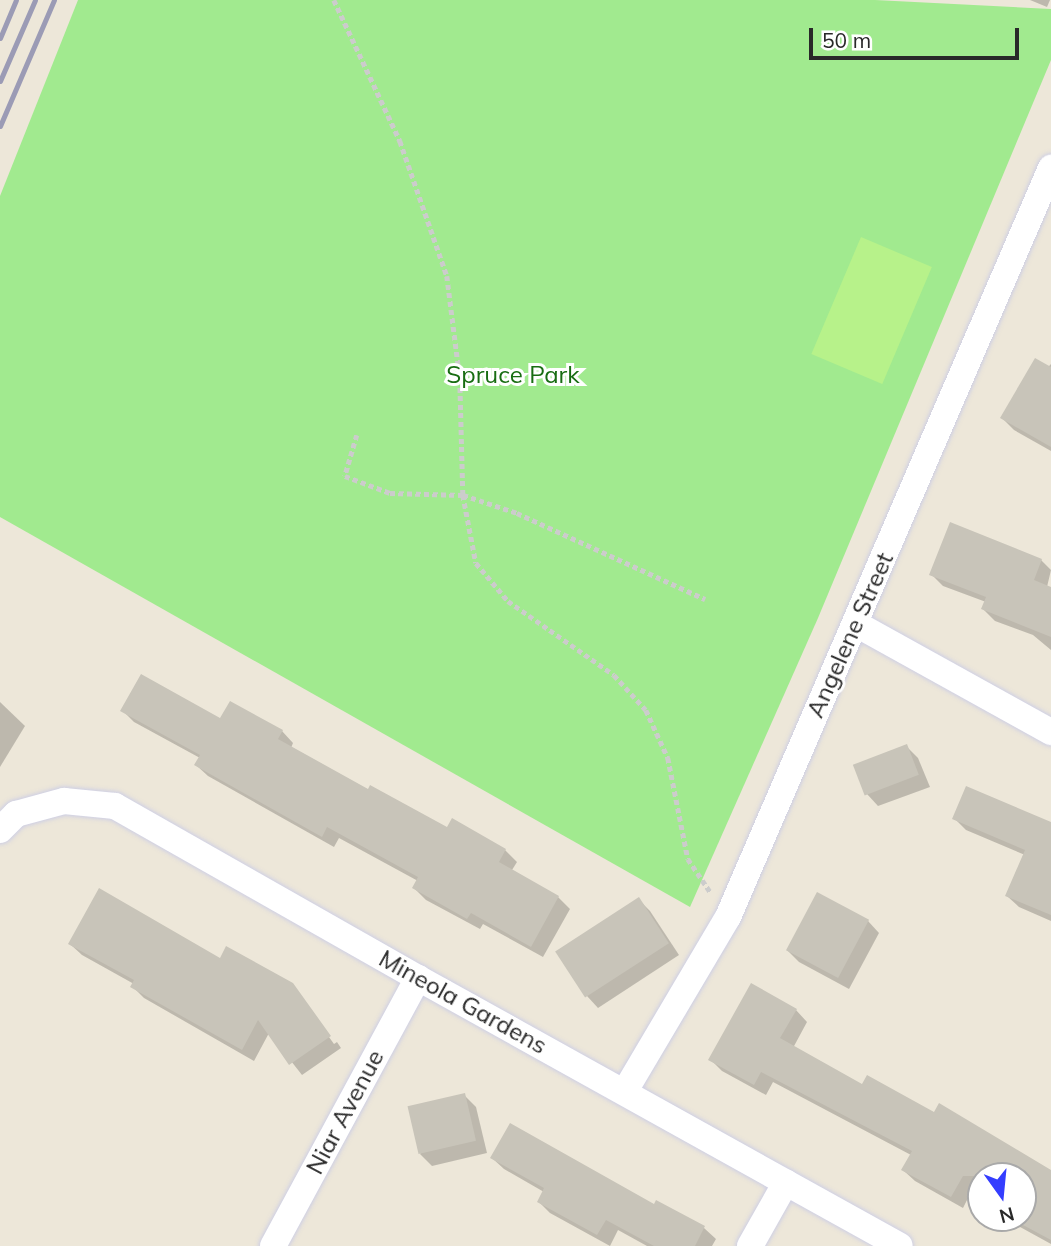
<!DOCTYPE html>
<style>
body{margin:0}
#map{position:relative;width:1051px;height:1246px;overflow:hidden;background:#ede7d9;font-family:Mulish,sans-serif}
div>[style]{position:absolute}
.green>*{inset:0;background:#a1ea8f}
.pitch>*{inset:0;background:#b7f28a;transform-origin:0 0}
.shadow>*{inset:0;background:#0003}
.building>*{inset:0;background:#c8c4b9;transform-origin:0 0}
.path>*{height:4.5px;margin-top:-2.25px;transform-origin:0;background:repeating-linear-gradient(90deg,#ccc 0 5px,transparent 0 8.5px)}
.roads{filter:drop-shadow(0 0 2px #cecfe4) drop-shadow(0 0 2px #cecfe4)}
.minor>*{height:26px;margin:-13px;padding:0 13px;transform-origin:13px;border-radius:13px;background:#fff}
.rail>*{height:5px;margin:-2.5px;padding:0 2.5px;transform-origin:2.5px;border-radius:2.5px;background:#9b9bb5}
span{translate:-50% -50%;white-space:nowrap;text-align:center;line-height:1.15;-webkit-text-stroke:6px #fff;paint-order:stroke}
.park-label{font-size:24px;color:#186d12}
.street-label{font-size:24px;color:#292929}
.north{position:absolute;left:967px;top:1162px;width:70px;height:70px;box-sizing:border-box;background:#fff;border:2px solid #a9a9a9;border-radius:50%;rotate:165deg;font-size:19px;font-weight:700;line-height:28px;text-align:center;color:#292929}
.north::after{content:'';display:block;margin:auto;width:24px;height:32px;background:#343dff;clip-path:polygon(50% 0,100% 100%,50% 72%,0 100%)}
.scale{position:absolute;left:809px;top:28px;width:210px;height:32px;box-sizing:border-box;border:4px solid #292929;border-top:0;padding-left:9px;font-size:21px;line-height:24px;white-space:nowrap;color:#292929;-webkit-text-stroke:5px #fff;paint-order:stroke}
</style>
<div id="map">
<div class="green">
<div style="clip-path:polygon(78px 0,875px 0,1051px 9px,1051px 60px,818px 618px,690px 907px,0 517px,0 196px)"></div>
</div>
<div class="pitch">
<div style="left:861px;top:237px;width:77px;height:127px;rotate:23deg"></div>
</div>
<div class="shadow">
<div style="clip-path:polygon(1030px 0,1050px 0,1047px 7px)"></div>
<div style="clip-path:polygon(1051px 364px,1051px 451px,1014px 430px,1002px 418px)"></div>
<div style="clip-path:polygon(1041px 560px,1051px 570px,1047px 587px,1051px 589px,1051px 650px,1033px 635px,995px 621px,983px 609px,986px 602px,943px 586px,931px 574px)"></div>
<div style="clip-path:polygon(0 702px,25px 726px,0 767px)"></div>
<div style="clip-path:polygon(122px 710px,221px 720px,282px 731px,293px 743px,291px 748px,369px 791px,447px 829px,505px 850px,517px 862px,512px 870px,558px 897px,570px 909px,543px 957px,483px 924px,480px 929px,426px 900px,414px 888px,418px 881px,339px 838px,334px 847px,208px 776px,196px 765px,200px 758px,134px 722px)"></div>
<div style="clip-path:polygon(906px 746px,918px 758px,930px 787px,878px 806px,867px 794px)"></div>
<div style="clip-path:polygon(954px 818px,1051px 824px,1051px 921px,1019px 907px,1007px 896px,1025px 855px,966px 830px)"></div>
<div style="clip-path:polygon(638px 899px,650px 911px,679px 955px,598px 1008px,587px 996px,557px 952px)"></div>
<div style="clip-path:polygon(868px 921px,879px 933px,849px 989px,799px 962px,787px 950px)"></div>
<div style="clip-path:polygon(70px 944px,220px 960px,296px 991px,334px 1044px,337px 1042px,341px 1048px,302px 1075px,269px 1033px,254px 1061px,144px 998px,133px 987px,134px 984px,82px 955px)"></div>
<div style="clip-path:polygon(796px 1010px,807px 1022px,793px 1048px,863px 1087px,934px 1114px,1051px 1172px,1051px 1244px,1004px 1218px,1023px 1218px,1023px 1176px,981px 1176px,981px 1205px,968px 1198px,963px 1208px,915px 1181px,903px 1170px,911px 1155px,773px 1082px,766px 1095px,722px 1071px,711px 1060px)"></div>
<div style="clip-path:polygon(464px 1095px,476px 1107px,487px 1153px,432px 1166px,420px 1154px)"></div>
<div style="clip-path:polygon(492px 1158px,655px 1206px,657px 1202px,704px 1228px,716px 1239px,712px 1246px,647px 1246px,618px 1230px,610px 1246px,550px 1213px,539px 1202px,544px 1192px,504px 1169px)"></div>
</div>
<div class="building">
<div style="clip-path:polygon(1035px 358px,1051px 367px,1051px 447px,1000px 418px)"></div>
<div style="clip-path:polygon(950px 522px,1042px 559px,1034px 580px,1051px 587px,1051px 637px,981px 609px,986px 597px,929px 575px)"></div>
<div style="clip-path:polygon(141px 674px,220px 718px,230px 701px,283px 730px,278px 739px,368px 789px,370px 785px,447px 827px,452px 818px,506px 849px,499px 862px,559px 896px,531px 947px,471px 913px,467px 919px,412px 888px,418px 877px,327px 827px,322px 837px,194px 765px,200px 755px,120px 711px)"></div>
<div style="left:907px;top:744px;width:33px;height:58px;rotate:69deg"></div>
<div style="clip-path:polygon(966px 786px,1051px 822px,1051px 915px,1005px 896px,1025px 850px,952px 819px)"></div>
<div style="clip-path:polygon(99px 888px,220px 958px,226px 946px,293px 983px,331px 1036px,289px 1065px,258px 1020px,242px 1050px,130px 987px,134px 980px,68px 944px)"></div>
<div style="left:817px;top:892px;width:59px;height:66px;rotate:28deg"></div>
<div style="left:639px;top:897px;width:55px;height:100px;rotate:57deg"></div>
<div style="clip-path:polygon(751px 983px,797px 1009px,780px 1038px,862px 1084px,867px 1075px,934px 1112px,939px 1103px,1051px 1170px,1051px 1240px,1023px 1225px,1023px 1176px,963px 1176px,951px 1197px,901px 1170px,912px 1151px,761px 1072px,754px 1085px,708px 1060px)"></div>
<div style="left:465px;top:1093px;width:49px;height:59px;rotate:77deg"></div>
<div style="clip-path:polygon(510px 1123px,654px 1204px,656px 1200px,705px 1226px,695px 1246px,654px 1246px,606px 1220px,597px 1235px,537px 1202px,544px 1188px,490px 1158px)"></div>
</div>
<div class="path">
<div style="left:334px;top:0;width:156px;rotate:64.9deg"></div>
<div style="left:400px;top:141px;width:143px;rotate:70.8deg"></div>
<div style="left:447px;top:276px;width:104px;rotate:82.8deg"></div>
<div style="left:460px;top:379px;width:116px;rotate:88.5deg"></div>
<div style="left:463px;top:495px;width:57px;rotate:18.4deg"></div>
<div style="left:517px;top:513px;width:207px;rotate:24.6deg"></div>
<div style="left:357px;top:435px;width:43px;rotate:106.3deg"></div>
<div style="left:345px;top:476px;width:48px;rotate:20.7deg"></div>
<div style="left:390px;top:493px;width:73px;rotate:1.6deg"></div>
<div style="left:463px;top:495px;width:69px;rotate:79.2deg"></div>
<div style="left:476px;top:563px;width:50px;rotate:49.9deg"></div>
<div style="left:508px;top:601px;width:129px;rotate:34.9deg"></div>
<div style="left:614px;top:675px;width:47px;rotate:47.6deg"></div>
<div style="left:646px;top:710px;width:53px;rotate:65.4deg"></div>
<div style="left:668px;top:758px;width:103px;rotate:78.8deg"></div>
<div style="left:688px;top:859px;width:41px;rotate:55.9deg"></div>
</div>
<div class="roads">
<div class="minor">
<div style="left:856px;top:624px;width:223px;rotate:29deg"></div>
<div style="left:0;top:830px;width:23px;rotate:-45deg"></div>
<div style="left:16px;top:814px;width:50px;rotate:-15.2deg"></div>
<div style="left:64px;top:801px;width:51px;rotate:5.6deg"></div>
<div style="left:115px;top:806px;width:348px;rotate:29.6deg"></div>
<div style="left:418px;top:978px;width:551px;rotate:29.07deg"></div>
<div style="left:625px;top:1091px;width:202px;rotate:-59.4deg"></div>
<div style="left:728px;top:917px;width:816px;rotate:-66.67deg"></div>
<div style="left:273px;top:1246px;width:305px;rotate:-61.6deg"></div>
<div style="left:750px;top:1246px;width:73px;rotate:-60.6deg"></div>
</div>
</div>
<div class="rail">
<div style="left:0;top:38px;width:41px;rotate:-67.2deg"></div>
<div style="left:0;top:81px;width:88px;rotate:-66.6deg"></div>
<div style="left:0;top:126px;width:137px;rotate:-66.8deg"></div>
</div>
<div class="park-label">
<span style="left:513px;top:375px">Spruce Park</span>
</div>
<div class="street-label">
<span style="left:850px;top:635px;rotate:-66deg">Angelene Street</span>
<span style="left:463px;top:1002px;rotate:29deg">Mineola Gardens</span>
<span style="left:345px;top:1112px;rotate:-62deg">Niar Avenue</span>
</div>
<div class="north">N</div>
<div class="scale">50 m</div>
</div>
